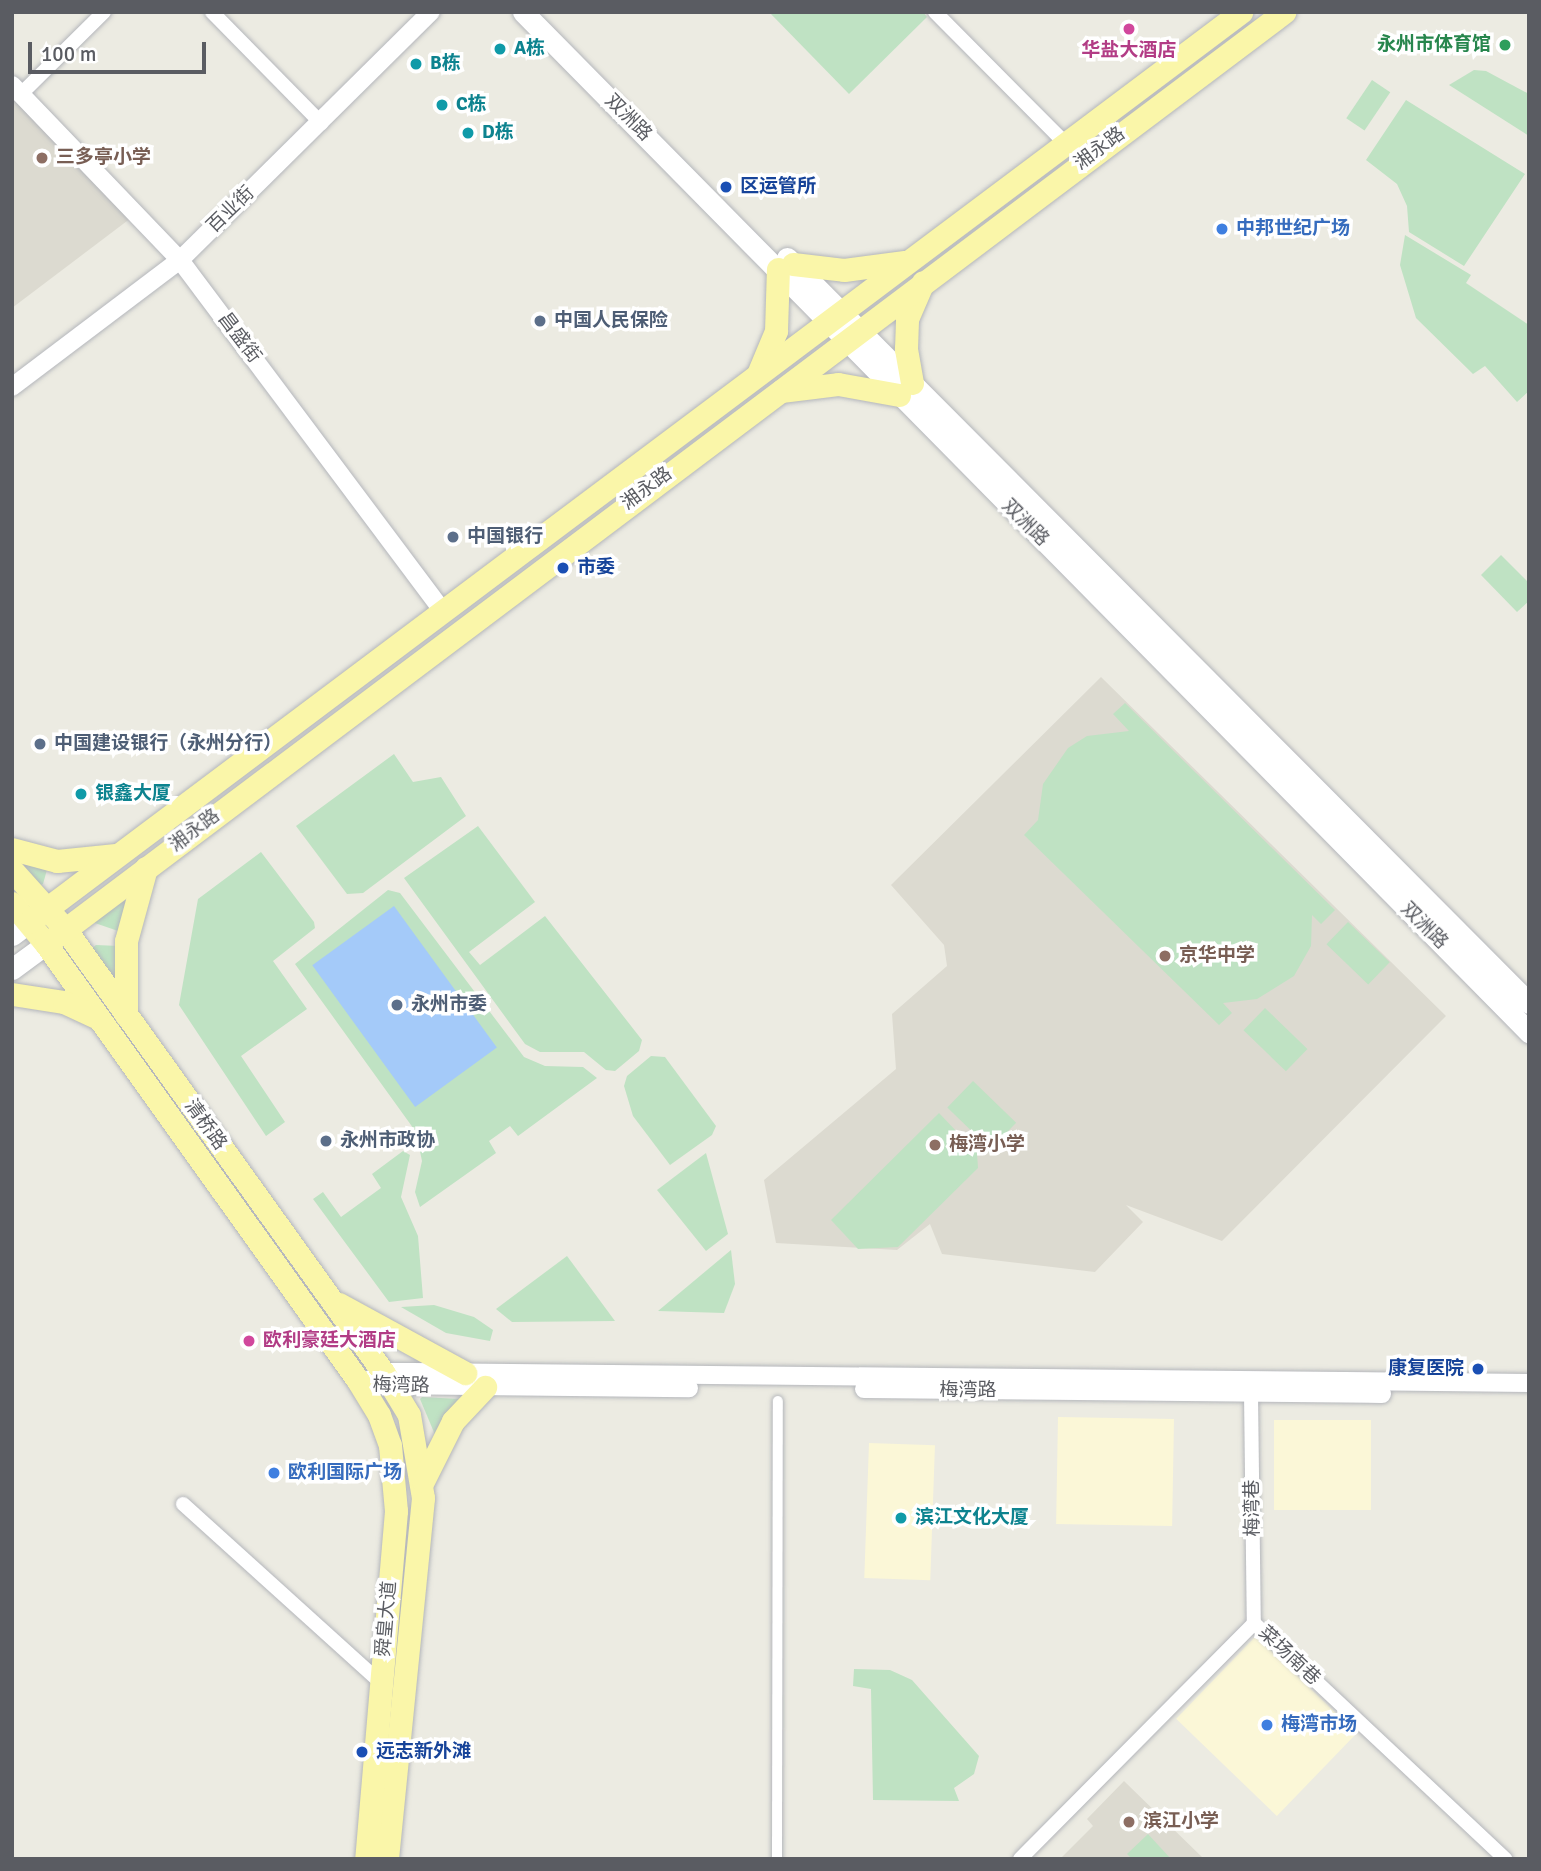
<!DOCTYPE html>
<meta charset="utf-8">
<style>
body{margin:0}
#map{position:relative;width:1541px;height:1871px;overflow:hidden;background:#ecebe2;font-family:Signika,"Noto Sans SC",sans-serif}
div>[style]{position:absolute}
.commercial>*{inset:0;background:#fbf7d7;transform-origin:0 0}
.education>*{inset:0;background:#dcdad0}
.green>*{inset:0;background:#bfe2c3;transform-origin:0 0}
.water>*{inset:0;background:#a4caf9;transform-origin:0 0}
.roads{filter:drop-shadow(0 0 2px #b4b6bb) drop-shadow(0 0 2px #b4b6bb)}
.pedestrian>*{height:10px;margin:-5px;padding:0 5px;transform-origin:5px;border-radius:5px;background:#fff}
.minor>*{height:14px;margin:-7px;padding:0 7px;transform-origin:7px;border-radius:7px;background:#fff}
.tertiary>*{height:18px;margin:-9px;padding:0 9px;transform-origin:9px;border-radius:9px;background:#fff}
.secondary>*{height:21px;margin:-10.5px;padding:0 10.5px;transform-origin:10.5px;border-radius:10.5px;background:#fff}
.primary>*{height:23px;margin:-11.5px;padding:0 11.5px;transform-origin:11.5px;border-radius:11.5px;background:#faf6a9}
.dots>*{width:19px;height:19px;translate:-50% -50%;box-sizing:border-box;border:4px solid #fff;border-radius:50%}
span{translate:-50% -50%;white-space:nowrap;text-align:center;line-height:1.15;-webkit-text-stroke:7px #fff;paint-order:stroke}
.leisure-label{font-size:19px;color:#27864d;font-weight:700}
.right{translate:-100% -50%;text-align:right}
.culture-label{font-size:19px;color:#0d838f;font-weight:700}
.left{translate:0 -50%;text-align:left}
.hotel-label{font-size:19px;color:#b23c85;font-weight:700}
.street-label{font-size:19px;color:#5a5c62}
.education-label{font-size:19px;color:#785e54;font-weight:700}
.transit-label{font-size:19px;color:#164399;font-weight:700}
.shop-label{font-size:19px;color:#366cbe;font-weight:700}
.service-label{font-size:19px;color:#4e5e75;font-weight:700}
.frame{position:absolute;inset:0;border:14px solid #5a5c62;pointer-events:none}
.scale{position:absolute;left:28px;top:42px;width:178px;height:32px;box-sizing:border-box;border:4px solid #5a5c62;border-top:0;padding-left:9px;font-size:21px;line-height:24px;white-space:nowrap;color:#5a5c62;-webkit-text-stroke:5px #fff;paint-order:stroke}
</style>
<div id="map">
<div class="commercial">
<div style="left:1058px;top:1417px;width:116px;height:107px;rotate:1deg"></div>
<div style="left:1274px;top:1420px;width:97px;height:90px"></div>
<div style="left:869px;top:1443px;width:66px;height:135px;rotate:2deg"></div>
<div style="left:1256px;top:1636px;width:140px;height:115px;rotate:44deg"></div>
</div>
<div class="education">
<div style="clip-path:polygon(12px 97px,131px 218px,12px 308px)"></div>
<div style="clip-path:polygon(1101px 677px,1446px 1016px,1222px 1241px,1126px 1205px,1143px 1222px,1095px 1272px,942px 1254px,930px 1224px,897px 1250px,776px 1243px,764px 1180px,896px 1069px,892px 1014px,947px 966px,944px 945px,891px 885px)"></div>
<div style="clip-path:polygon(1124px 1781px,1204px 1859px,1060px 1859px,1093px 1826px,1087px 1819px)"></div>
</div>
<div class="green">
<div style="clip-path:polygon(769px 12px,923px 12px,927px 17px,849px 94px)"></div>
<div style="clip-path:polygon(1474px 70px,1486px 71px,1529px 94px,1529px 136px,1449px 85px)"></div>
<div style="left:1372px;top:80px;width:22px;height:46px;rotate:34deg"></div>
<div style="clip-path:polygon(1406px 100px,1525px 174px,1464px 266px,1409px 232px,1407px 206px,1397px 184px,1366px 160px)"></div>
<div style="clip-path:polygon(1405px 235px,1471px 275px,1466px 283px,1529px 325px,1529px 391px,1517px 402px,1485px 366px,1473px 374px,1416px 318px,1400px 265px)"></div>
<div style="clip-path:polygon(1501px 555px,1529px 583px,1529px 601px,1517px 612px,1481px 575px)"></div>
<div style="clip-path:polygon(1125px 703px,1335px 910px,1321px 924px,1312px 915px,1311px 946px,1294px 976px,1257px 999px,1223px 1003px,1232px 1013px,1219px 1025px,1024px 835px,1038px 820px,1043px 784px,1068px 748px,1087px 736px,1129px 731px,1113px 714px)"></div>
<div style="clip-path:polygon(394px 754px,413px 782px,441px 777px,466px 816px,363px 893px,347px 894px,296px 826px)"></div>
<div style="clip-path:polygon(478px 826px,535px 902px,469px 952px,480px 965px,545px 916px,642px 1040px,639px 1051px,615px 1071px,606px 1070px,584px 1052px,540px 1052px,525px 1044px,404px 878px)"></div>
<div style="clip-path:polygon(261px 852px,314px 922px,315px 928px,273px 961px,307px 1009px,241px 1056px,285px 1122px,266px 1136px,179px 1005px,198px 899px)"></div>
<div style="clip-path:polygon(19px 859px,48px 866px,43px 884px,39px 886px)"></div>
<div style="clip-path:polygon(388px 890px,400px 893px,524px 1057px,545px 1066px,583px 1067px,597px 1078px,518px 1136px,510px 1126px,489px 1141px,496px 1153px,420px 1207px,415px 1192px,422px 1161px,416px 1132px,295px 964px)"></div>
<div style="clip-path:polygon(129px 893px,121px 932px,92px 922px)"></div>
<div style="left:1348px;top:922px;width:58px;height:31px;rotate:44deg"></div>
<div style="clip-path:polygon(96px 945px,119px 946px,118px 978px,114px 982px,91px 949px)"></div>
<div style="left:1265px;top:1008px;width:59px;height:31px;rotate:44deg"></div>
<div style="clip-path:polygon(651px 1056px,665px 1057px,716px 1126px,712px 1135px,670px 1165px,633px 1116px,624px 1086px,627px 1076px)"></div>
<div style="left:973px;top:1081px;width:60px;height:37px;rotate:44deg"></div>
<div style="clip-path:polygon(939px 1113px,977px 1153px,978px 1168px,898px 1247px,858px 1249px,831px 1220px)"></div>
<div style="clip-path:polygon(403px 1151px,410px 1155px,401px 1197px,418px 1236px,423px 1298px,389px 1302px,313px 1199px,323px 1192px,341px 1217px,381px 1188px,372px 1174px)"></div>
<div style="clip-path:polygon(706px 1153px,728px 1234px,706px 1251px,657px 1190px)"></div>
<div style="clip-path:polygon(731px 1250px,735px 1284px,724px 1313px,658px 1311px)"></div>
<div style="clip-path:polygon(567px 1256px,615px 1321px,512px 1322px,496px 1309px)"></div>
<div style="clip-path:polygon(434px 1305px,474px 1317px,493px 1330px,490px 1341px,446px 1333px,401px 1307px)"></div>
<div style="clip-path:polygon(422px 1397px,460px 1399px,436px 1437px,420px 1399px)"></div>
<div style="clip-path:polygon(854px 1669px,890px 1670px,912px 1680px,979px 1756px,974px 1774px,954px 1788px,959px 1801px,873px 1800px,871px 1689px,853px 1686px)"></div>
<div style="clip-path:polygon(1148px 1834px,1171px 1859px,1132px 1859px,1127px 1854px)"></div>
</div>
<div class="water">
<div style="left:394px;top:906px;width:175px;height:101px;rotate:54deg"></div>
</div>
<div class="roads">
<div class="pedestrian">
<div style="left:777px;top:1859px;width:458px;rotate:-89.9deg"></div>
</div>
<div class="minor">
<div style="left:212px;top:12px;width:156px;rotate:45.5deg"></div>
<div style="left:935px;top:12px;width:185px;rotate:45.2deg"></div>
<div style="left:21px;top:94px;width:117px;rotate:-44.7deg"></div>
<div style="left:1251px;top:1393px;width:230px;rotate:89.3deg"></div>
<div style="left:183px;top:1504px;width:268px;rotate:42.1deg"></div>
<div style="left:1020px;top:1859px;width:332px;rotate:-45.2deg"></div>
<div style="left:1254px;top:1623px;width:345px;rotate:43.2deg"></div>
</div>
<div class="tertiary">
<div style="left:12px;top:85px;width:243px;rotate:46.2deg"></div>
<div style="left:180px;top:260px;width:439px;rotate:53.2deg"></div>
<div style="left:12px;top:387px;width:211px;rotate:-37.1deg"></div>
<div style="left:180px;top:260px;width:353px;rotate:-44.7deg"></div>
<div style="left:361px;top:1385px;width:26px;rotate:-31deg"></div>
<div style="left:383px;top:1372px;width:29px"></div>
<div style="left:412px;top:1372px;width:1117px;rotate:0.56deg"></div>
<div style="left:381px;top:1385px;width:308px;rotate:0.6deg"></div>
<div style="left:864px;top:1389px;width:518px;rotate:0.55deg"></div>
</div>
<div class="secondary">
<div style="left:523px;top:12px;width:1433px;rotate:45.4deg"></div>
<div style="left:787px;top:258px;width:1051px;rotate:45.12deg"></div>
<div style="left:12px;top:935px;width:21px;rotate:-37deg"></div>
<div style="left:12px;top:969px;width:42px;rotate:-36.3deg"></div>
</div>
<div class="primary">
<div style="left:793px;top:264px;width:51px;rotate:6.7deg"></div>
<div style="left:844px;top:270px;width:61px;rotate:-7.6deg"></div>
<div style="left:758px;top:374px;width:47px;rotate:-67.3deg"></div>
<div style="left:776px;top:331px;width:62px;rotate:-88.2deg"></div>
<div style="left:912px;top:383px;width:35px;rotate:-100deg"></div>
<div style="left:906px;top:349px;width:30px;rotate:-88deg"></div>
<div style="left:907px;top:319px;width:40px;rotate:-66.6deg"></div>
<div style="left:781px;top:391px;width:57px;rotate:-7deg"></div>
<div style="left:838px;top:384px;width:62px;rotate:10.2deg"></div>
<div style="left:12px;top:849px;width:47px;rotate:14.9deg"></div>
<div style="left:57px;top:861px;width:59px;rotate:-5.8deg"></div>
<div style="left:12px;top:870px;width:79px;rotate:48.1deg"></div>
<div style="left:65px;top:929px;width:545px;rotate:54.33deg"></div>
<div style="left:383px;top:1372px;width:50px;rotate:58.8deg"></div>
<div style="left:409px;top:1415px;width:84px;rotate:80.4deg"></div>
<div style="left:423px;top:1498px;width:363px;rotate:95.7deg"></div>
<div style="left:12px;top:903px;width:53px;rotate:50.3deg"></div>
<div style="left:46px;top:944px;width:535px;rotate:54.44deg"></div>
<div style="left:357px;top:1379px;width:42px;rotate:58.6deg"></div>
<div style="left:379px;top:1415px;width:32px;rotate:70deg"></div>
<div style="left:390px;top:1445px;width:66px;rotate:84.8deg"></div>
<div style="left:396px;top:1511px;width:349px;rotate:94.9deg"></div>
<div style="left:29px;top:922px;width:1516px;rotate:-36.9deg"></div>
<div style="left:46px;top:944px;width:1550px;rotate:-36.97deg"></div>
<div style="left:12px;top:994px;width:53px;rotate:8.7deg"></div>
<div style="left:64px;top:1002px;width:35px;rotate:25deg"></div>
<div style="left:126px;top:1015px;width:74px;rotate:-90deg"></div>
<div style="left:126px;top:941px;width:76px;rotate:-74.7deg"></div>
<div style="left:339px;top:1304px;width:144px;rotate:28.7deg"></div>
<div style="left:423px;top:1481px;width:67px;rotate:-63.4deg"></div>
<div style="left:453px;top:1421px;width:47px;rotate:-46.7deg"></div>
</div>
</div>
<div class="dots">
<div style="left:1129px;top:29px;background:#d1479c"></div>
<div style="left:1505px;top:45px;background:#2e9e5b"></div>
<div style="left:500px;top:49px;background:#0f9aa8"></div>
<div style="left:416px;top:64px;background:#0f9aa8"></div>
<div style="left:442px;top:105px;background:#0f9aa8"></div>
<div style="left:468px;top:133px;background:#0f9aa8"></div>
<div style="left:42px;top:158px;background:#8d6e63"></div>
<div style="left:726px;top:187px;background:#1a4fb4"></div>
<div style="left:1222px;top:229px;background:#3f7fe0"></div>
<div style="left:540px;top:321px;background:#5c6f8a"></div>
<div style="left:453px;top:537px;background:#5c6f8a"></div>
<div style="left:563px;top:568px;background:#1a4fb4"></div>
<div style="left:40px;top:744px;background:#5c6f8a"></div>
<div style="left:81px;top:794px;background:#0f9aa8"></div>
<div style="left:1165px;top:956px;background:#8d6e63"></div>
<div style="left:397px;top:1005px;background:#5c6f8a"></div>
<div style="left:326px;top:1141px;background:#5c6f8a"></div>
<div style="left:935px;top:1145px;background:#8d6e63"></div>
<div style="left:249px;top:1341px;background:#d1479c"></div>
<div style="left:1478px;top:1369px;background:#1a4fb4"></div>
<div style="left:274px;top:1473px;background:#3f7fe0"></div>
<div style="left:901px;top:1518px;background:#0f9aa8"></div>
<div style="left:1267px;top:1725px;background:#3f7fe0"></div>
<div style="left:362px;top:1752px;background:#1a4fb4"></div>
<div style="left:1129px;top:1822px;background:#8d6e63"></div>
</div>
<div class="leisure-label">
<span class="right" style="left:1491px;top:45px">永州市体育馆</span>
</div>
<div class="culture-label">
<span class="left" style="left:514px;top:49px">A栋</span>
<span class="left" style="left:430px;top:64px">B栋</span>
<span class="left" style="left:456px;top:105px">C栋</span>
<span class="left" style="left:482px;top:133px">D栋</span>
<span class="left" style="left:95px;top:794px">银鑫大厦</span>
<span class="left" style="left:915px;top:1518px">滨江文化大厦</span>
</div>
<div class="hotel-label">
<span style="left:1129px;top:51px">华盐大酒店</span>
<span class="left" style="left:263px;top:1341px">欧利豪廷大酒店</span>
</div>
<div class="street-label">
<span style="left:628px;top:118px;rotate:45deg">双洲路</span>
<span style="left:1100px;top:149px;rotate:-37deg">湘永路</span>
<span style="left:231px;top:210px;rotate:-44deg">百业街</span>
<span style="left:239px;top:338px;rotate:53deg">昌盛街</span>
<span style="left:647px;top:489px;rotate:-37deg">湘永路</span>
<span style="left:1025px;top:523px;rotate:45deg">双洲路</span>
<span style="left:195px;top:831px;rotate:-37deg">湘永路</span>
<span style="left:1424px;top:926px;rotate:45deg">双洲路</span>
<span style="left:205px;top:1125px;rotate:54deg">清桥路</span>
<span style="left:401px;top:1386px;rotate:1deg">梅湾路</span>
<span style="left:968px;top:1391px">梅湾路</span>
<span style="left:1253px;top:1508px;rotate:-91deg">梅湾巷</span>
<span style="left:387px;top:1619px;rotate:-85deg">舜皇大道</span>
<span style="left:1289px;top:1656px;rotate:43deg">菜场南巷</span>
</div>
<div class="education-label">
<span class="left" style="left:56px;top:158px">三多亭小学</span>
<span class="left" style="left:1179px;top:956px">京华中学</span>
<span class="left" style="left:949px;top:1145px">梅湾小学</span>
<span class="left" style="left:1143px;top:1822px">滨江小学</span>
</div>
<div class="transit-label">
<span class="left" style="left:740px;top:187px">区运管所</span>
<span class="left" style="left:577px;top:568px">市委</span>
<span class="right" style="left:1464px;top:1369px">康复医院</span>
<span class="left" style="left:376px;top:1752px">远志新外滩</span>
</div>
<div class="shop-label">
<span class="left" style="left:1236px;top:229px">中邦世纪广场</span>
<span class="left" style="left:288px;top:1473px">欧利国际广场</span>
<span class="left" style="left:1281px;top:1725px">梅湾市场</span>
</div>
<div class="service-label">
<span class="left" style="left:554px;top:321px">中国人民保险</span>
<span class="left" style="left:467px;top:537px">中国银行</span>
<span class="left" style="left:54px;top:744px">中国建设银行（永州分行）</span>
<span class="left" style="left:411px;top:1005px">永州市委</span>
<span class="left" style="left:340px;top:1141px">永州市政协</span>
</div>
<div class="frame"></div>
<div class="scale">100 m</div>
</div>
